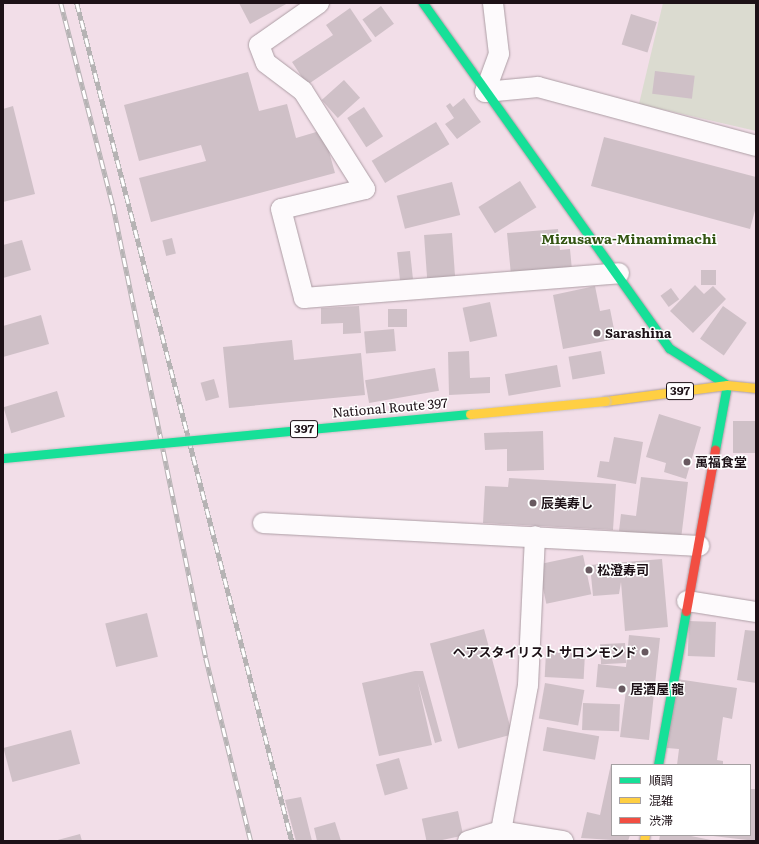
<!DOCTYPE html>
<meta charset="utf-8">
<style>
body{margin:0}
#map{position:relative;width:759px;height:844px;overflow:hidden;background:#f2dee8;font-family:Literata,"Noto Sans JP",serif}
div>[style]{position:absolute}
.green>*{inset:0;background:#dbdbd0}
.building>*{inset:0;background:#cfc0c7;transform-origin:0 0}
.roads{filter:drop-shadow(0 0 1px #ad9ea5) drop-shadow(0 0 1px #ad9ea5)}
.street>*{height:20px;margin:-10px;padding:0 10px;transform-origin:10px;border-radius:10px;background:#fdfafc}
.fast>*{height:9px;margin:-4.5px;padding:0 4.5px;transform-origin:4.5px;border-radius:4.5px;background:#16e098}
.slow>*{height:9px;margin:-4.5px;padding:0 4.5px;transform-origin:4.5px;border-radius:4.5px;background:#ffcf43}
.jam>*{height:9px;margin:-4.5px;padding:0 4.5px;transform-origin:4.5px;border-radius:4.5px;background:#f24e42}
.rail>*{height:4.5px;margin-top:-2.25px;transform-origin:0;background:repeating-linear-gradient(90deg,#fff 0 9px,#b6b3b4 0 18px);box-sizing:border-box;border-block:1px solid #b6b3b4}
.bridges{filter:drop-shadow(0 0 1px #c9bfc4) drop-shadow(0 0 1px #c9bfc4)}
.fast-bridge>*{height:9px;margin:-4.5px;padding:0 4.5px;transform-origin:4.5px;border-radius:4.5px;background:#16e098}
.slow-bridge>*{height:9px;margin:-4.5px;padding:0 4.5px;transform-origin:4.5px;border-radius:4.5px;background:#ffcf43}
.dots>*{width:11px;height:11px;translate:-50% -50%;box-sizing:border-box;border:2px solid #fff;border-radius:50%}
span{translate:-50% -50%;white-space:nowrap;text-align:center;line-height:1.15;-webkit-text-stroke:3px #fff;paint-order:stroke}
.shield-label span{padding:1px 3px;background:#fff;border:1px solid;border-radius:3px;-webkit-text-stroke-width:0}
.shield-label{font-size:12px;color:#1d1117;font-weight:700}
.poi-label{font-size:13px;color:#1d1117;font-weight:700}
.left{translate:0 -50%;text-align:left}
.right{translate:-100% -50%;text-align:right}
.street-label{font-size:13px;color:#1d1117}
.neighbourhood-label{font-size:14px;color:#345513;font-weight:700}
.frame{position:absolute;inset:0;border:4px solid #1d1117;pointer-events:none}
.legend{position:absolute;left:611px;top:764px;width:140px;height:72px;box-sizing:border-box;background:#fff;border:1px solid #a5a0a2;margin:0;padding:5px 7px;list-style:none;font-size:12px;color:#1d1117}
.legend li{display:flex;align-items:center;gap:8px;height:20px}
.legend b{width:20px;border:1px solid #a5a0a2}
</style>
<div id="map">
<div class="green">
<div style="clip-path:polygon(663px 3px,756px 3px,756px 131px,639px 104px)"></div>
</div>
<div class="building">
<div style="clip-path:polygon(239px 3px,288px 3px,250px 24px)"></div>
<div style="left:381px;top:6px;width:22px;height:23px;rotate:54deg"></div>
<div style="clip-path:polygon(350px 8px,372px 41px,307px 85px,292px 62px,333px 35px,326px 25px)"></div>
<div style="left:631px;top:14px;width:27px;height:32px;rotate:17deg"></div>
<div style="left:655px;top:71px;width:40px;height:23px;rotate:7deg"></div>
<div style="clip-path:polygon(248px 72px,259px 111px,287px 104px,296px 138px,323px 130px,335px 173px,151px 222px,139px 178px,206px 161px,201px 145px,139px 161px,124px 105px)"></div>
<div style="left:344px;top:80px;width:24px;height:30px;rotate:48deg"></div>
<div style="clip-path:polygon(464px 98px,481px 122px,457px 139px,445px 124px,454px 118px,446px 106px,450px 103px,453px 107px)"></div>
<div style="clip-path:polygon(13px 106px,35px 194px,3px 202px,3px 109px)"></div>
<div style="left:364px;top:107px;width:35px;height:20px;rotate:57deg"></div>
<div style="left:436px;top:122px;width:26px;height:75px;rotate:59deg"></div>
<div style="clip-path:polygon(604px 137px,756px 177px,756px 207px,750px 229px,591px 186px)"></div>
<div style="left:520px;top:181px;width:31px;height:49px;rotate:58deg"></div>
<div style="left:452px;top:182px;width:34px;height:57px;rotate:76deg"></div>
<div style="clip-path:polygon(558px 229px,560px 250px,570px 249px,572px 270px,511px 275px,507px 233px)"></div>
<div style="left:452px;top:233px;width:48px;height:28px;rotate:86deg"></div>
<div style="left:172px;top:238px;width:16px;height:10px;rotate:76deg"></div>
<div style="clip-path:polygon(22px 240px,31px 270px,3px 278px,3px 245px)"></div>
<div style="left:410px;top:251px;width:31px;height:13px;rotate:84deg"></div>
<div style="left:701px;top:270px;width:15px;height:15px"></div>
<div style="clip-path:polygon(695px 285px,704px 294px,713px 286px,726px 299px,693px 333px,670px 311px)"></div>
<div style="clip-path:polygon(595px 286px,600px 311px,610px 309px,616px 339px,563px 349px,553px 295px)"></div>
<div style="left:671px;top:288px;width:14px;height:13px;rotate:54deg"></div>
<div style="left:490px;top:302px;width:35px;height:28px;rotate:78deg"></div>
<div style="clip-path:polygon(359px 306px,361px 333px,343px 334px,343px 323px,321px 324px,321px 308px)"></div>
<div style="left:723px;top:306px;width:29px;height:40px;rotate:35deg"></div>
<div style="left:388px;top:309px;width:19px;height:18px"></div>
<div style="clip-path:polygon(41px 315px,49px 344px,3px 357px,3px 326px)"></div>
<div style="left:394px;top:329px;width:22px;height:30px;rotate:85deg"></div>
<div style="clip-path:polygon(292px 340px,294px 360px,361px 353px,365px 395px,229px 408px,223px 347px)"></div>
<div style="clip-path:polygon(469px 351px,470px 378px,490px 377px,490px 393px,449px 395px,448px 352px)"></div>
<div style="left:601px;top:351px;width:23px;height:33px;rotate:80deg"></div>
<div style="left:557px;top:365px;width:22px;height:53px;rotate:80deg"></div>
<div style="left:435px;top:368px;width:23px;height:71px;rotate:80deg"></div>
<div style="left:214px;top:379px;width:19px;height:14px;rotate:74deg"></div>
<div style="left:57px;top:391px;width:27px;height:56px;rotate:73deg"></div>
<div style="clip-path:polygon(659px 414px,701px 427px,686px 479px,664px 472px,666px 463px,646px 457px)"></div>
<div style="left:756px;top:421px;width:32px;height:23px;rotate:90deg"></div>
<div style="clip-path:polygon(543px 431px,544px 470px,507px 471px,507px 449px,485px 450px,484px 433px)"></div>
<div style="clip-path:polygon(614px 437px,643px 442px,636px 484px,597px 477px,600px 461px,609px 462px)"></div>
<div style="clip-path:polygon(641px 477px,688px 482px,681px 539px,619px 531px,621px 514px,636px 516px)"></div>
<div style="clip-path:polygon(509px 478px,616px 484px,613px 530px,483px 523px,485px 486px,508px 487px)"></div>
<div style="left:583px;top:555px;width:40px;height:46px;rotate:78deg"></div>
<div style="clip-path:polygon(662px 559px,668px 627px,625px 631px,621px 582px,619px 594px,593px 596px,590px 565px)"></div>
<div style="left:147px;top:613px;width:45px;height:43px;rotate:76deg"></div>
<div style="left:689px;top:621px;width:27px;height:35px;rotate:2deg"></div>
<div style="left:484px;top:629px;width:109px;height:56px;rotate:75deg"></div>
<div style="clip-path:polygon(745px 630px,756px 631px,756px 683px,737px 680px)"></div>
<div style="clip-path:polygon(629px 635px,660px 638px,649px 740px,620px 737px,626px 690px,596px 687px,598px 664px,626px 667px)"></div>
<div style="left:625px;top:643px;width:20px;height:25px;rotate:87deg"></div>
<div style="left:546px;top:652px;width:39px;height:25px;rotate:3deg"></div>
<div style="clip-path:polygon(415px 671px,423px 671px,442px 741px,435px 743px,418px 683px,432px 745px,379px 756px,362px 683px)"></div>
<div style="clip-path:polygon(677px 679px,737px 688px,732px 719px,723px 717px,717px 760px,723px 761px,723px 765px,677px 765px,679px 749px,667px 748px)"></div>
<div style="left:545px;top:683px;width:40px;height:36px;rotate:10deg"></div>
<div style="left:583px;top:703px;width:37px;height:27px;rotate:2deg"></div>
<div style="left:547px;top:727px;width:53px;height:24px;rotate:10deg"></div>
<div style="left:71px;top:730px;width:35px;height:70px;rotate:75deg"></div>
<div style="left:399px;top:758px;width:32px;height:24px;rotate:74deg"></div>
<div style="clip-path:polygon(611px 764px,612px 835px,630px 835px,628px 841px,581px 838px,587px 812px,600px 815px)"></div>
<div style="clip-path:polygon(750px 789px,756px 789px,756px 841px,713px 836px,750px 835px)"></div>
<div style="clip-path:polygon(301px 797px,312px 841px,296px 841px,285px 800px)"></div>
<div style="left:458px;top:811px;width:25px;height:37px;rotate:78deg"></div>
<div style="clip-path:polygon(335px 822px,341px 841px,317px 841px,314px 828px)"></div>
<div style="clip-path:polygon(80px 834px,82px 841px,54px 841px)"></div>
<div style="clip-path:polygon(660px 835px,686px 835px,716px 841px,659px 841px)"></div>
</div>
<div class="roads">
<div class="street">
<div style="left:319px;top:3px;width:73px;rotate:145deg"></div>
<div style="left:259px;top:45px;width:19px;rotate:69deg"></div>
<div style="left:266px;top:63px;width:46px;rotate:37.1deg"></div>
<div style="left:303px;top:91px;width:116px;rotate:57.7deg"></div>
<div style="left:365px;top:189px;width:86px;rotate:166.6deg"></div>
<div style="left:281px;top:209px;width:92px;rotate:75.5deg"></div>
<div style="left:304px;top:298px;width:316px;rotate:-4.5deg"></div>
<div style="left:493px;top:3px;width:51px;rotate:83.3deg"></div>
<div style="left:499px;top:54px;width:40px;rotate:110.2deg"></div>
<div style="left:485px;top:92px;width:53px;rotate:-5.4deg"></div>
<div style="left:538px;top:87px;width:226px;rotate:15.1deg"></div>
<div style="left:263px;top:523px;width:437px;rotate:3deg"></div>
<div style="left:687px;top:601px;width:70px;rotate:9.1deg"></div>
<div style="left:501px;top:831px;width:148px;rotate:-79.5deg"></div>
<div style="left:528px;top:685px;width:149px;rotate:-87.3deg"></div>
<div style="left:468px;top:841px;width:34px;rotate:-17deg"></div>
<div style="left:501px;top:831px;width:63px;rotate:9.2deg"></div>
</div>
<div class="fast">
<div style="left:423px;top:3px;width:424px;rotate:54.5deg"></div>
<div style="left:669px;top:348px;width:69px;rotate:32.5deg"></div>
<div style="left:727px;top:385px;width:66px;rotate:100.5deg"></div>
<div style="left:658px;top:765px;width:157px;rotate:-79.7deg"></div>
</div>
<div class="slow">
<div style="left:605px;top:401px;width:123px;rotate:-7.5deg"></div>
<div style="left:727px;top:385px;width:29px;rotate:6deg"></div>
<div style="left:644px;top:841px;width:6px;rotate:-81deg"></div>
</div>
<div class="jam">
<div style="left:686px;top:611px;width:164px;rotate:-79.8deg"></div>
</div>
</div>
<div class="rail">
<div style="left:61px;top:3px;width:209px;rotate:75.6deg"></div>
<div style="left:113px;top:205px;width:462px;rotate:78.4deg"></div>
<div style="left:206px;top:658px;width:188px;rotate:76.2deg"></div>
<div style="left:77px;top:3px;width:865px;rotate:75.61deg"></div>
</div>
<div class="bridges">
<div class="fast-bridge">
<div style="left:3px;top:458px;width:469px;rotate:-5.4deg"></div>
</div>
<div class="slow-bridge">
<div style="left:470px;top:414px;width:136px;rotate:-5.5deg"></div>
</div>
</div>
<div class="dots">
<div style="left:597px;top:333px;background:#685960"></div>
<div style="left:687px;top:462px;background:#685960"></div>
<div style="left:533px;top:503px;background:#685960"></div>
<div style="left:589px;top:570px;background:#685960"></div>
<div style="left:645px;top:652px;background:#685960"></div>
<div style="left:622px;top:689px;background:#685960"></div>
</div>
<div class="shield-label">
<span style="left:680px;top:391px">397</span>
<span style="left:304px;top:429px">397</span>
</div>
<div class="poi-label">
<span class="left" style="left:605px;top:333px">Sarashina</span>
<span class="left" style="left:695px;top:462px">萬福食堂</span>
<span class="left" style="left:541px;top:503px">辰美寿し</span>
<span class="left" style="left:597px;top:570px">松澄寿司</span>
<span class="right" style="left:637px;top:652px">ヘアスタイリスト サロンモンド</span>
<span class="left" style="left:630px;top:689px">居酒屋 龍</span>
</div>
<div class="street-label">
<span style="left:390px;top:408px;rotate:-5deg">National Route 397</span>
</div>
<div class="neighbourhood-label">
<span style="left:629px;top:238px">Mizusawa-Minamimachi</span>
</div>
<div class="frame"></div>
<ul class="legend">
<li><b style="height:5px;background:#16e098"></b>順調</li>
<li><b style="height:5px;background:#ffcf43"></b>混雑</li>
<li><b style="height:5px;background:#f24e42"></b>渋滞</li>
</ul>
</div>
